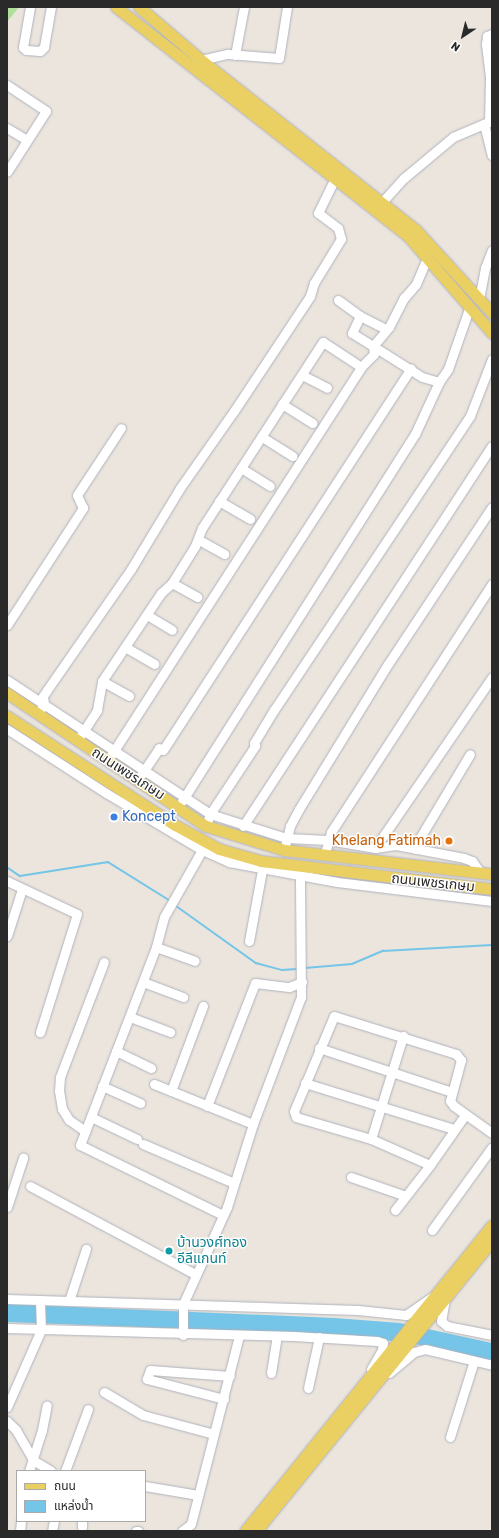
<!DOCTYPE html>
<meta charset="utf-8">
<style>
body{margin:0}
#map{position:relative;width:499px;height:1538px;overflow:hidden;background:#ebe5dd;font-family:Rubik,"Noto Sans Thai",sans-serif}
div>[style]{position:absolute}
.green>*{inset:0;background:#b0df9c}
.water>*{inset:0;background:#74c5e8}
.stream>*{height:1.5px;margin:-0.75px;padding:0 0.75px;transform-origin:0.75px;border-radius:0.75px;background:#74c5e8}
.roads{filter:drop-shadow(0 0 1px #b0b2bd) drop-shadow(0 0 1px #b0b2bd)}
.minor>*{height:9px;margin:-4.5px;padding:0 4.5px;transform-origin:4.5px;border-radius:4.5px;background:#fff}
.major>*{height:11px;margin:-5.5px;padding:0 5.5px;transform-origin:5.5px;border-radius:5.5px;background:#eacf63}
.dots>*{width:11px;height:11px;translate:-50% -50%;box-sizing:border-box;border:2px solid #fff;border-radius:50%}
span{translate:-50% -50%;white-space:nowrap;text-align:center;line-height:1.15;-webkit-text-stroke:3px #fff;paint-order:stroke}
.street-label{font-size:14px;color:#2a2a2a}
.shop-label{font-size:14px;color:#366cbe}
.left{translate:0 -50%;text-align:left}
.food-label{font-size:14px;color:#c56008}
.right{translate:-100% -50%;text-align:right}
.culture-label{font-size:14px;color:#0d838f}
.frame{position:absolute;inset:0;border:8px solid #2a2a2a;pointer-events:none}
.legend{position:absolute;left:16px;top:1470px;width:130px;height:52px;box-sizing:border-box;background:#fff;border:1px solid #aaa;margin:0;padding:5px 7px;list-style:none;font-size:12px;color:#2a2a2a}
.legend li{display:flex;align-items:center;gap:8px;height:20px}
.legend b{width:20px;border:1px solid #aaa}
.north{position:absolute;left:443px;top:16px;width:40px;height:40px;-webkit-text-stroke:3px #fff;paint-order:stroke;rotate:215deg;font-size:11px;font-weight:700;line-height:16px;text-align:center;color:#2a2a2a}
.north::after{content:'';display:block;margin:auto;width:14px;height:18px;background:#2a2a2a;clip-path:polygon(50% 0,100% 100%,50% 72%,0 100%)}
</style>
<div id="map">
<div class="green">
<div style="clip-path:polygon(7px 7px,19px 7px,7px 22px)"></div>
</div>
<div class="water">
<div style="clip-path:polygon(7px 1304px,335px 1318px,400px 1323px,492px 1343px,492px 1361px,420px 1345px,349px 1335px,7px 1322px)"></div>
</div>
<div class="stream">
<div style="left:7px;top:867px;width:16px;rotate:35deg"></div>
<div style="left:20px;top:876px;width:89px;rotate:-9deg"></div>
<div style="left:108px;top:862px;width:72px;rotate:31.9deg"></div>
<div style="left:175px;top:905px;width:100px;rotate:35.6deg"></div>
<div style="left:256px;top:963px;width:27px;rotate:15deg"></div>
<div style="left:282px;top:970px;width:15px;rotate:-4deg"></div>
<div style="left:305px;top:968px;width:47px;rotate:-4.9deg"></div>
<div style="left:352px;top:964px;width:34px;rotate:-23deg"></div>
<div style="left:383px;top:951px;width:109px;rotate:-3.2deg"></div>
</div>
<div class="roads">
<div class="minor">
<div style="left:30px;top:7px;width:41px;rotate:99.9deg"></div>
<div style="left:23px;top:47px;width:4px;rotate:45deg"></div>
<div style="left:26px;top:50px;width:14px;rotate:4deg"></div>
<div style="left:40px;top:51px;width:6px;rotate:-45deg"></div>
<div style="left:44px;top:47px;width:41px;rotate:-80.1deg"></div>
<div style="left:235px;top:55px;width:49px;rotate:-79.4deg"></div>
<div style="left:201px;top:60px;width:28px;rotate:-13deg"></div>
<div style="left:228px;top:54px;width:51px;rotate:4.5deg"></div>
<div style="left:279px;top:58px;width:52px;rotate:-81.1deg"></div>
<div style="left:7px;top:85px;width:47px;rotate:33.7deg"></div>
<div style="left:46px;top:111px;width:72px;rotate:122.6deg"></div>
<div style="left:484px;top:124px;width:32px;rotate:76deg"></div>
<div style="left:7px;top:128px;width:23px;rotate:31deg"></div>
<div style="left:383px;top:201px;width:31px;rotate:-48deg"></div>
<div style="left:404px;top:178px;width:64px;rotate:-39.9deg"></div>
<div style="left:453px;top:137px;width:39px;rotate:-23deg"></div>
<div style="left:489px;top:122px;width:45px;rotate:-88.7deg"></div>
<div style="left:490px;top:77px;width:33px;rotate:-97deg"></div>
<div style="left:486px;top:44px;width:8px;rotate:-83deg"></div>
<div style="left:487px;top:36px;width:5px;rotate:-22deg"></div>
<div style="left:479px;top:299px;width:32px;rotate:-79deg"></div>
<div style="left:485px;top:268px;width:19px;rotate:-69deg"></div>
<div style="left:338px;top:300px;width:27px;rotate:36deg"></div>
<div style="left:360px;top:316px;width:25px;rotate:27deg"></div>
<div style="left:360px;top:316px;width:19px;rotate:115deg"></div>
<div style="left:352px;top:333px;width:25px;rotate:32deg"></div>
<div style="left:373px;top:346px;width:25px;rotate:-50deg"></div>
<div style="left:389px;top:327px;width:33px;rotate:-63deg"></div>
<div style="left:404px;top:298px;width:18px;rotate:-49deg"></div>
<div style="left:416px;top:284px;width:28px;rotate:-67deg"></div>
<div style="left:302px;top:375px;width:28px;rotate:27deg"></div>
<div style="left:282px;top:404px;width:36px;rotate:32deg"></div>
<div style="left:262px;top:437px;width:36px;rotate:32deg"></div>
<div style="left:241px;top:468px;width:34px;rotate:32deg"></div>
<div style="left:219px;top:501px;width:36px;rotate:30deg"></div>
<div style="left:199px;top:540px;width:29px;rotate:29deg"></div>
<div style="left:172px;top:583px;width:29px;rotate:29deg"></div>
<div style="left:147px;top:615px;width:29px;rotate:31deg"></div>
<div style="left:7px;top:625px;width:140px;rotate:-57deg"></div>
<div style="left:83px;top:508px;width:14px;rotate:-115deg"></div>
<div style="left:77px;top:495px;width:80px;rotate:-56.7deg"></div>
<div style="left:125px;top:647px;width:34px;rotate:30deg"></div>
<div style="left:7px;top:680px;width:243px;rotate:33.4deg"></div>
<div style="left:210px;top:814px;width:80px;rotate:17.5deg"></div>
<div style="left:286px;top:838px;width:42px;rotate:2.7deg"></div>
<div style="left:328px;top:840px;width:48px;rotate:9.7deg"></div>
<div style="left:375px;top:848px;width:21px;rotate:-8deg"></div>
<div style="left:396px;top:845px;width:69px;rotate:10.8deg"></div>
<div style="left:464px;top:858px;width:9px;rotate:21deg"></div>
<div style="left:472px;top:861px;width:14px;rotate:54deg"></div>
<div style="left:102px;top:681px;width:31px;rotate:29deg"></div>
<div style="left:38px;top:713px;width:11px;rotate:-56deg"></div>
<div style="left:44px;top:704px;width:8px;rotate:-97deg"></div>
<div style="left:43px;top:696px;width:7px;rotate:-56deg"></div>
<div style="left:47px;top:690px;width:147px;rotate:-55.2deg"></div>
<div style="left:131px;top:569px;width:95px;rotate:-58.8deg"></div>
<div style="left:180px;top:488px;width:94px;rotate:-55deg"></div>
<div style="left:234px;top:411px;width:138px;rotate:-56.5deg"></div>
<div style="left:310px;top:296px;width:14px;rotate:-73deg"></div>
<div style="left:314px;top:283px;width:52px;rotate:-58.5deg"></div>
<div style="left:341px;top:239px;width:11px;rotate:-105deg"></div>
<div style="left:338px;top:228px;width:25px;rotate:-143deg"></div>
<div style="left:318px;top:213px;width:37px;rotate:-64deg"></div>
<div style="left:7px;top:729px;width:118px;rotate:32.9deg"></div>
<div style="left:106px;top:793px;width:112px;rotate:30.7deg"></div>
<div style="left:202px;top:850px;width:30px;rotate:24deg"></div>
<div style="left:229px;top:862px;width:110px;rotate:10.5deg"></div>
<div style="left:337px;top:882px;width:156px;rotate:7deg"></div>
<div style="left:81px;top:735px;width:30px;rotate:-57deg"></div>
<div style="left:97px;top:710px;width:29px;rotate:-80deg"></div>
<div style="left:102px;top:681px;width:106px;rotate:-56.2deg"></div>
<div style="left:161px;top:593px;width:15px;rotate:-42deg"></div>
<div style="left:172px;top:583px;width:44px;rotate:-58.1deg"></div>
<div style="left:195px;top:546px;width:19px;rotate:-69deg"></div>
<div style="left:202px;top:528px;width:222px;rotate:-57deg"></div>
<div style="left:323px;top:342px;width:45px;rotate:33.3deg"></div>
<div style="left:108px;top:760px;width:467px;rotate:-57.2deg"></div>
<div style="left:361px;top:367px;width:18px;rotate:-45deg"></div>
<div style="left:374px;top:354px;width:8px;rotate:-97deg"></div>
<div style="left:373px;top:346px;width:58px;rotate:32.3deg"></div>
<div style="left:422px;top:377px;width:18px;rotate:16deg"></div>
<div style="left:439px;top:382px;width:16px;rotate:-55deg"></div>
<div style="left:448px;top:369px;width:64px;rotate:-70.7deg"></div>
<div style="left:141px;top:775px;width:32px;rotate:-56deg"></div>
<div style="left:159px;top:748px;width:4px;rotate:27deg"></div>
<div style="left:163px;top:750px;width:455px;rotate:-57deg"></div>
<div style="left:182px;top:801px;width:435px;rotate:-57.6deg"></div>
<div style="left:415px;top:434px;width:57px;rotate:-65.2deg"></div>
<div style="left:206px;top:826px;width:13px;rotate:-72deg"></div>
<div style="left:210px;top:814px;width:82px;rotate:-56.5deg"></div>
<div style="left:255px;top:746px;width:3px;rotate:-108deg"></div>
<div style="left:254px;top:743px;width:39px;rotate:-59deg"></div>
<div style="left:274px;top:710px;width:353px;rotate:-56.3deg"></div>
<div style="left:470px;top:416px;width:61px;rotate:-68.9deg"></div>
<div style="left:243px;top:826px;width:454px;rotate:-56.8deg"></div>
<div style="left:375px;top:848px;width:207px;rotate:-55.6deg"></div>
<div style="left:416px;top:849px;width:8px;rotate:-76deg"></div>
<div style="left:418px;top:841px;width:101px;rotate:-59.1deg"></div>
<div style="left:202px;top:850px;width:77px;rotate:119.6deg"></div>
<div style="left:164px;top:917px;width:31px;rotate:105deg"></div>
<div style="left:156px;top:947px;width:212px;rotate:111deg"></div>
<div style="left:80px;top:1145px;width:159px;rotate:26.1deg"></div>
<div style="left:284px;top:850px;width:25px;rotate:-76deg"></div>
<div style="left:290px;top:826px;width:19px;rotate:-62deg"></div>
<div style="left:299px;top:809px;width:170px;rotate:-58.5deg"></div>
<div style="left:388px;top:664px;width:188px;rotate:-56.5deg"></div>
<div style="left:325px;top:853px;width:22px;rotate:-74deg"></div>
<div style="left:331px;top:832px;width:296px;rotate:-57deg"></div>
<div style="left:7px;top:881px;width:77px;rotate:25.2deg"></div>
<div style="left:77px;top:914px;width:124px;rotate:107.4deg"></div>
<div style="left:7px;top:936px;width:49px;rotate:-72.3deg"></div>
<div style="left:249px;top:941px;width:72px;rotate:-79.6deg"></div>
<div style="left:156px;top:947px;width:41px;rotate:19.7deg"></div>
<div style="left:143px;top:982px;width:43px;rotate:20.6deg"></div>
<div style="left:130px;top:1017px;width:43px;rotate:20.6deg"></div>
<div style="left:319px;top:1048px;width:140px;rotate:18.3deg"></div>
<div style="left:116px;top:1051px;width:39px;rotate:26deg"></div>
<div style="left:305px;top:1083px;width:156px;rotate:17.2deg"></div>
<div style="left:154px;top:1084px;width:107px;rotate:22deg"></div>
<div style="left:102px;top:1086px;width:42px;rotate:24.1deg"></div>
<div style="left:171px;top:1091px;width:91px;rotate:-69.4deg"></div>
<div style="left:207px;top:1106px;width:132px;rotate:-68.7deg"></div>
<div style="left:255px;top:983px;width:34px;rotate:7deg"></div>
<div style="left:289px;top:987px;width:14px;rotate:-21deg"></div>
<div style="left:465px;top:1115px;width:61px;rotate:125deg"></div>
<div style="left:430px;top:1165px;width:64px;rotate:-156.2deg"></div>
<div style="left:371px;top:1139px;width:78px;rotate:-163.7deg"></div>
<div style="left:296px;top:1117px;width:6px;rotate:-108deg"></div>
<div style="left:294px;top:1111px;width:103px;rotate:-67.2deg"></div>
<div style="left:334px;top:1016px;width:128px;rotate:17.3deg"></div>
<div style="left:456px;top:1054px;width:8px;rotate:50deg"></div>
<div style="left:461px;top:1060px;width:42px;rotate:105deg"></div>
<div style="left:450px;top:1101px;width:6px;rotate:51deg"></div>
<div style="left:454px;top:1106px;width:47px;rotate:35.4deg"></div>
<div style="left:91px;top:1117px;width:51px;rotate:25.6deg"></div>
<div style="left:85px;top:1131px;width:19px;rotate:-145deg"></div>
<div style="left:69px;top:1120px;width:13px;rotate:-122deg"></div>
<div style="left:62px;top:1109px;width:18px;rotate:-99deg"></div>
<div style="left:59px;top:1091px;width:14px;rotate:-86deg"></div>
<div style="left:60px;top:1077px;width:123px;rotate:-69.1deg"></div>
<div style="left:371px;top:1139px;width:108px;rotate:-72.7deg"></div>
<div style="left:143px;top:1144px;width:99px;rotate:23.2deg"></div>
<div style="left:351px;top:1177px;width:58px;rotate:19.1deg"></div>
<div style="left:30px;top:1186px;width:187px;rotate:28.1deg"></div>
<div style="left:7px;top:1207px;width:52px;rotate:-71.9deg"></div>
<div style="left:395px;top:1210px;width:57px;rotate:-52.1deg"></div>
<div style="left:432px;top:1230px;width:102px;rotate:-54.1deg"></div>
<div style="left:7px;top:1299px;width:351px;rotate:1.8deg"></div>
<div style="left:358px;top:1310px;width:48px;rotate:5.9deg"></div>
<div style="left:406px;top:1315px;width:33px;rotate:-35deg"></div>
<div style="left:445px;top:1299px;width:22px;rotate:100deg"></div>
<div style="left:441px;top:1321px;width:8px;rotate:40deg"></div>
<div style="left:447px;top:1326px;width:46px;rotate:11.3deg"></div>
<div style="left:69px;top:1301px;width:55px;rotate:-71.9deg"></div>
<div style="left:7px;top:1328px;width:287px;rotate:1.6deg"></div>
<div style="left:294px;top:1336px;width:83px;rotate:3.4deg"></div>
<div style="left:377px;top:1341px;width:6px;rotate:18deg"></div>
<div style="left:383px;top:1343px;width:7px;rotate:98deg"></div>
<div style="left:382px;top:1350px;width:22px;rotate:120deg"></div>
<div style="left:183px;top:1335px;width:31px;rotate:-90deg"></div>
<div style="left:183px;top:1304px;width:107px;rotate:-65.6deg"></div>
<div style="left:227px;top:1207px;width:87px;rotate:-72.6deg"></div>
<div style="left:253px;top:1124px;width:136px;rotate:-69.3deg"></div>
<div style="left:301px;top:997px;width:127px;rotate:-90.5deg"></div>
<div style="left:271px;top:1373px;width:37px;rotate:-81deg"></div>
<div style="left:389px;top:1373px;width:33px;rotate:-40deg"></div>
<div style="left:414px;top:1352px;width:11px;rotate:-15deg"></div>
<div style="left:425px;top:1349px;width:69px;rotate:13.4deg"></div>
<div style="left:308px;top:1388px;width:52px;rotate:-77.8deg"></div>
<div style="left:104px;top:1392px;width:45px;rotate:30.5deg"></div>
<div style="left:143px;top:1415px;width:73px;rotate:15deg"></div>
<div style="left:224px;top:1399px;width:80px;rotate:-165.4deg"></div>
<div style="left:147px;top:1379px;width:9px;rotate:-72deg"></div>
<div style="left:150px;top:1370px;width:80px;rotate:4.3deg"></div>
<div style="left:7px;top:1407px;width:84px;rotate:-66.2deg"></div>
<div style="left:41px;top:1330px;width:30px;rotate:-92deg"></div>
<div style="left:7px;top:1421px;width:13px;rotate:45deg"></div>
<div style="left:16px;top:1430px;width:34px;rotate:60deg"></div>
<div style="left:33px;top:1460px;width:21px;rotate:31deg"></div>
<div style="left:450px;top:1437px;width:80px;rotate:-72.5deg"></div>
<div style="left:29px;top:1471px;width:43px;rotate:-72.4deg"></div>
<div style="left:42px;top:1430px;width:25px;rotate:-79deg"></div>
<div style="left:65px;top:1471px;width:66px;rotate:-69.6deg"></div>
<div style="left:145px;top:1486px;width:54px;rotate:9.6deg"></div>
<div style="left:82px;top:1527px;width:6px;rotate:-90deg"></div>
<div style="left:20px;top:1531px;width:10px;rotate:-84deg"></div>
<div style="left:52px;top:1531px;width:10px;rotate:-79deg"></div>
<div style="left:136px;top:1531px;width:2px"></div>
<div style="left:182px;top:1531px;width:11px;rotate:-38deg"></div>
<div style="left:191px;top:1524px;width:195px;rotate:-75.7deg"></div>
</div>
<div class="major">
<div style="left:116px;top:7px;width:370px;rotate:38.1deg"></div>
<div style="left:407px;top:235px;width:130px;rotate:49.1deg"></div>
<div style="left:139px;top:7px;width:82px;rotate:40.5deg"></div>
<div style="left:201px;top:60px;width:274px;rotate:38.3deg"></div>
<div style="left:416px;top:230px;width:113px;rotate:47.5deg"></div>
<div style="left:7px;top:693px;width:239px;rotate:33.8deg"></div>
<div style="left:206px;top:826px;width:82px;rotate:17.1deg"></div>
<div style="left:284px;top:850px;width:209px;rotate:6.6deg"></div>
<div style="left:7px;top:716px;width:200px;rotate:33deg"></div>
<div style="left:175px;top:825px;width:50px;rotate:28.6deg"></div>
<div style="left:219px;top:849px;width:44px;rotate:15.9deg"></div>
<div style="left:261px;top:861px;width:233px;rotate:6.9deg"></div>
<div style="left:245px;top:1531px;width:393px;rotate:-51.1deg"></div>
<div style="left:256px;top:1531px;width:374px;rotate:-50.9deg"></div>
</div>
</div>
<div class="dots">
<div style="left:114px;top:817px;background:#3f7fe0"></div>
<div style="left:449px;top:841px;background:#e8710a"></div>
<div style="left:169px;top:1251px;background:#0f9aa8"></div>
</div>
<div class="street-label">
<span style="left:128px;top:774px;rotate:33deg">ถนนเพชรเกษม</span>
<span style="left:433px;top:883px;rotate:6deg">ถนนเพชรเกษม</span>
</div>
<div class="shop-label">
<span class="left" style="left:122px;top:817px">Koncept</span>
</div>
<div class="food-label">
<span class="right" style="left:441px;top:841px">Khelang Fatimah</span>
</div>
<div class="culture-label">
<span class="left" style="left:177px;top:1251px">บ้านวงศ์ทอง<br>อีลีแกนท์</span>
</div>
<div class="frame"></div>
<ul class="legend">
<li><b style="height:5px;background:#eacf63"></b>ถนน</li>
<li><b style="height:11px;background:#74c5e8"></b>แหล่งน้ำ</li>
</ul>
<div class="north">N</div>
</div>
